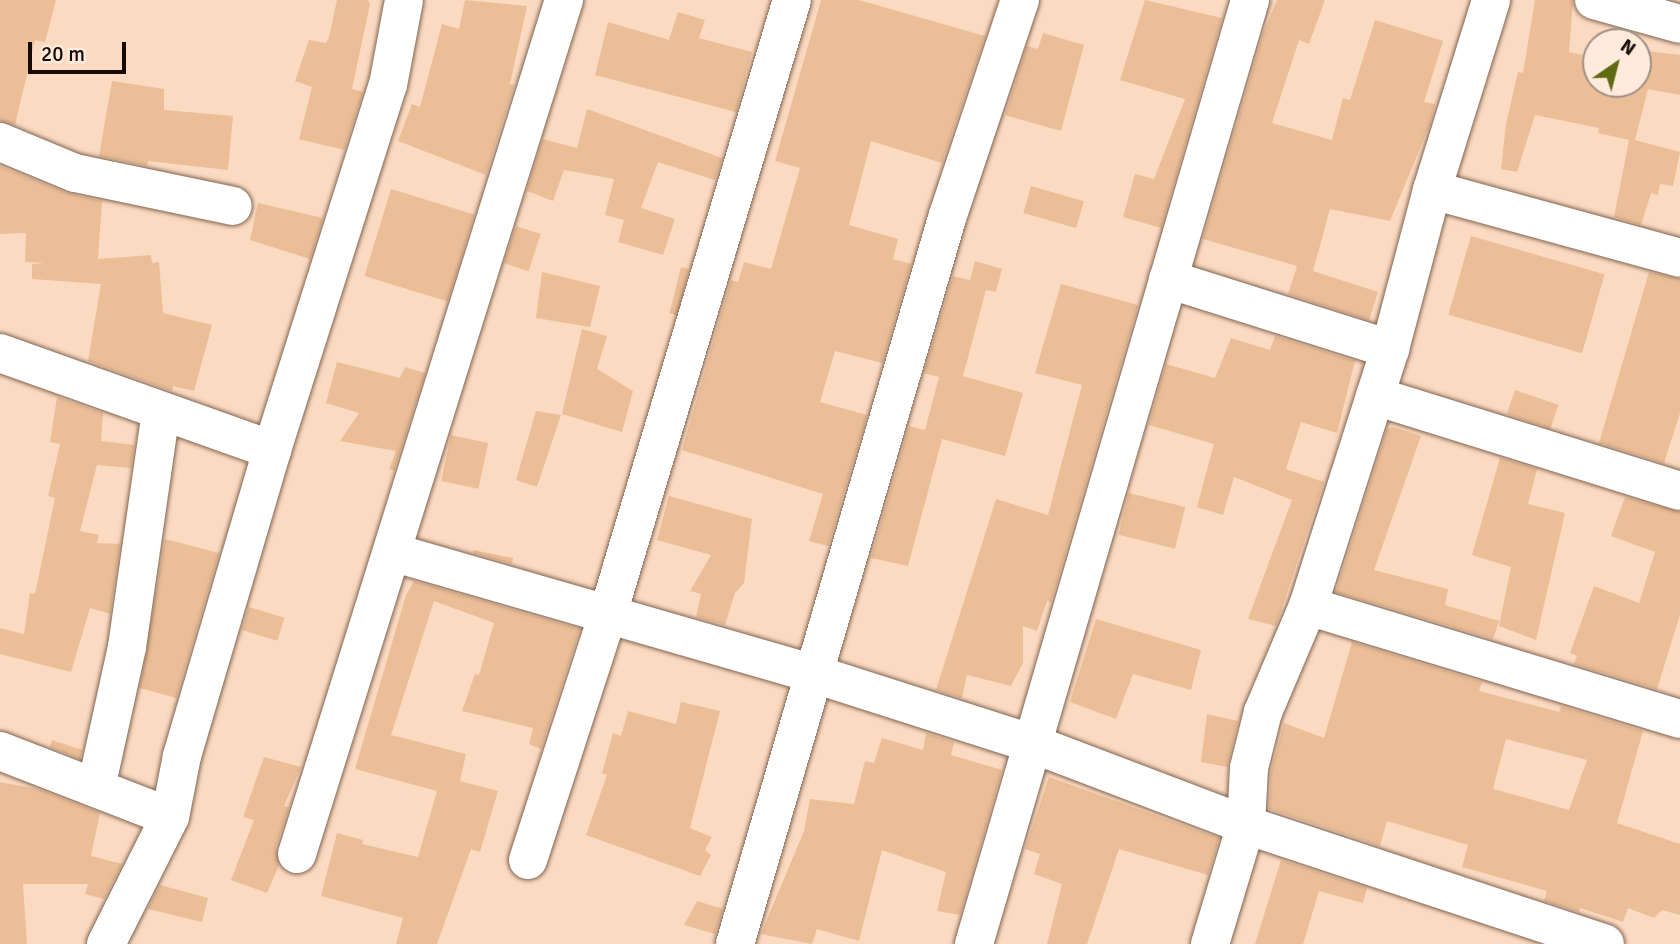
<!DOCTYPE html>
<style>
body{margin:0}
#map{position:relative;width:1680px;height:944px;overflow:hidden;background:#fbdac2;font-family:Signika,sans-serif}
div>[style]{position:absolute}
.building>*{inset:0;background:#ebbe97;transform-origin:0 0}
.roads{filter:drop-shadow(0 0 2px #81644f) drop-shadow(0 0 2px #81644f)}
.minor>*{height:38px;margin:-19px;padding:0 19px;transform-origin:19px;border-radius:19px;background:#fff}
span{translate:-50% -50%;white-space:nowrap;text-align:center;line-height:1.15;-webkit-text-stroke:7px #ffeadc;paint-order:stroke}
.north{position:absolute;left:1582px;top:28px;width:70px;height:70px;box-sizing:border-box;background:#ffeadc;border:2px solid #a19086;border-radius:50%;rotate:35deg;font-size:19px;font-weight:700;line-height:28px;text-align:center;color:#150a04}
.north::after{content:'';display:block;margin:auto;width:24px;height:32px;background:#5f6b13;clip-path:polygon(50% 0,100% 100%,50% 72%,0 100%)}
.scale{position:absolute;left:28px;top:42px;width:98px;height:32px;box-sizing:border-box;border:4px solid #150a04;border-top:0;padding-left:9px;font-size:21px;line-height:24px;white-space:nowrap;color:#150a04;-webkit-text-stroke:5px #ffeadc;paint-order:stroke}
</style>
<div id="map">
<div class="building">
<div style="clip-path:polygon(0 0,56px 0,45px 42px,35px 40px,15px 125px,0 121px)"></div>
<div style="clip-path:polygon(337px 0,368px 0,370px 4px,352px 89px,363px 92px,344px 150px,299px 139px,312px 87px,295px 81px,309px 40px,326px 43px,329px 37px)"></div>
<div style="clip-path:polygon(465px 0,527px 6px,510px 84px,514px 85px,486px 175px,398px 141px,412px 104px,420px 107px,442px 24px,459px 29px)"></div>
<div style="clip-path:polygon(821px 0,859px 0,985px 36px,942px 163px,871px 141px,849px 225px,898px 239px,893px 259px,911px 264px,882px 363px,835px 351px,820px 402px,867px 415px,828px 546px,809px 541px,823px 494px,682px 450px,731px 280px,738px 282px,744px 262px,771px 269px,800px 168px,775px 161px)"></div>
<div style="clip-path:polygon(1145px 0,1222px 18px,1161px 228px,1123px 217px,1135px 174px,1154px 179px,1185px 99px,1120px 80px)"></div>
<div style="clip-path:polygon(1277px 0,1325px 0,1309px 44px,1299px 40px,1272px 123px,1332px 140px,1343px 98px,1350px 100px,1375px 20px,1443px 41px,1424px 102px,1435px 104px,1430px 124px,1390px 221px,1330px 209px,1313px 271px,1378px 292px,1369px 320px,1288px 294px,1297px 266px,1203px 239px,1264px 31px)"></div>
<div style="clip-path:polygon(1535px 0,1573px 0,1569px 52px,1596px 58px,1596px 84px,1638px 84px,1638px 50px,1680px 55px,1680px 95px,1648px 89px,1635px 140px,1680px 152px,1673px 186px,1660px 184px,1658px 195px,1651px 193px,1641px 225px,1614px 217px,1629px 140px,1598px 133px,1599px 128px,1535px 115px,1517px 172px,1501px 169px,1506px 124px,1518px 72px,1523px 73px)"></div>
<div style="clip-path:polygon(678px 12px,705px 20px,699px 38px,752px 52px,736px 112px,595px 75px,608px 22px,669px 40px)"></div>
<div style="clip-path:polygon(1043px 33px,1084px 45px,1061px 131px,1005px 115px,1027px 46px,1038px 49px)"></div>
<div style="clip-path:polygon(112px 81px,164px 89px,164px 110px,233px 116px,228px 170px,148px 161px,147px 166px,99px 156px)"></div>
<div style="clip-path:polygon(587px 109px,722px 158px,715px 180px,658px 162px,641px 208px,675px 219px,663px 255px,618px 242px,624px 220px,605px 215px,614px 179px,564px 170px,553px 201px,527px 191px,543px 139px,577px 148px)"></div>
<div style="clip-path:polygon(0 166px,67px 193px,102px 201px,98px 259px,151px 255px,152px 263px,159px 262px,163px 313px,212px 325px,194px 391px,173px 386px,172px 391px,88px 361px,101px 284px,32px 279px,32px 264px,45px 263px,25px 262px,26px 233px,0 234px)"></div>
<div style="left:1031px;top:186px;width:55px;height:28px;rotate:16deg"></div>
<div style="left:391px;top:189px;width:87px;height:91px;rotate:17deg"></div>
<div style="clip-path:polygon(258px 203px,323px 218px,310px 259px,250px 240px)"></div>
<div style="left:516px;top:226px;width:26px;height:39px;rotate:18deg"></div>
<div style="left:1471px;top:236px;width:139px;height:82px;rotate:16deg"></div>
<div style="clip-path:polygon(975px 261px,1002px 269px,996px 292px,986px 290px,963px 376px,1023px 393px,1005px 456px,942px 439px,908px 566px,871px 558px,909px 426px,925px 430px,939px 377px,924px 373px,953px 276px,970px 280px)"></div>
<div style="left:681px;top:267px;width:8px;height:48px;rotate:14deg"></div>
<div style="clip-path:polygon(542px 272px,600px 286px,590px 327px,536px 318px)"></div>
<div style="clip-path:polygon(1649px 272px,1680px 279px,1680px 413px,1664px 463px,1599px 443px)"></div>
<div style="clip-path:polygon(1061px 284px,1138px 305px,1051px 602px,1047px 601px,1037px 631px,1023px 626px,1023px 663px,1011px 686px,967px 675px,962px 698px,936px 690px,996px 499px,1048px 515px,1082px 385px,1035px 373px)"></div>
<div style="clip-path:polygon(582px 329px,607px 336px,597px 369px,633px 391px,622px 432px,562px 414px)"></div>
<div style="clip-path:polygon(1275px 336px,1355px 361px,1337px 433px,1301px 422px,1286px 469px,1324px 482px,1276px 626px,1248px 619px,1292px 500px,1234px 477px,1223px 515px,1197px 507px,1214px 444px,1149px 425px,1166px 364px,1215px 378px,1231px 338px,1270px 350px)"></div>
<div style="clip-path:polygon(337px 362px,400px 378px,405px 367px,425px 373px,394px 471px,389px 469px,396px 451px,340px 441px,359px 413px,326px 403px)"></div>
<div style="left:1515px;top:390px;width:46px;height:25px;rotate:19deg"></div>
<div style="clip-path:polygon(57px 397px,103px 413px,101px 441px,134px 445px,131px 468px,97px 465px,80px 531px,99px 535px,97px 543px,120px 544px,110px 614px,90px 608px,71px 672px,0 654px,0 628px,24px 634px,30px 593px,35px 594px,55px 498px,48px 496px,60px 444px,50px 442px)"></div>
<div style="clip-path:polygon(536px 411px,561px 415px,537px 487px,516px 480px)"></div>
<div style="clip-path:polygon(1393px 427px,1421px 436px,1374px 570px,1448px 589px,1445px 605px,1499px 621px,1493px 639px,1336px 592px,1387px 429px)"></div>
<div style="left:451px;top:435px;width:38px;height:47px;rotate:12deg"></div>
<div style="clip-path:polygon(1500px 458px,1537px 469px,1528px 504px,1565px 513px,1536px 640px,1499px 626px,1511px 567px,1472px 555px)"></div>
<div style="left:1129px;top:493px;width:58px;height:43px;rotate:14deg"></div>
<div style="clip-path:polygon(669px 496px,752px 519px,744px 583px,735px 593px,725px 625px,696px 617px,701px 594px,690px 591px,711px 555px,657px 540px)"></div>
<div style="clip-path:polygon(1625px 497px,1680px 512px,1680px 615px,1657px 689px,1574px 664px,1577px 656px,1570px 653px,1594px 586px,1639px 603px,1655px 552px,1611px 536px)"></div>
<div style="clip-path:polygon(165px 539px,219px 553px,176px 698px,140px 688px)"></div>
<div style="clip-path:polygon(473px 550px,513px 558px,512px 564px,473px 553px)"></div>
<div style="clip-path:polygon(414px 581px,580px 629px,541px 749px,529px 744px,533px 728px,462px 711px,475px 674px,479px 675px,494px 623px,434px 601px,391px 735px,466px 754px,460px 781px,498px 791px,480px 852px,471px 849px,437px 944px,396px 944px,403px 918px,321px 896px,337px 833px,363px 840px,362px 844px,418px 857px,437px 791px,355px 769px,406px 595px)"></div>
<div style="left:249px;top:607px;width:37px;height:24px;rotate:17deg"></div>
<div style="clip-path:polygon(1096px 619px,1201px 650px,1191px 690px,1133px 674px,1116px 719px,1070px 702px)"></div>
<div style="clip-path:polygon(evenodd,1352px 642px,1482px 682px,1479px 691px,1559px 712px,1561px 706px,1643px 731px,1617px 823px,1680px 844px,1680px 915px,1662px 910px,1654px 918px,1628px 908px,1623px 922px,1580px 908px,1579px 912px,1544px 901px,1547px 891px,1462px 867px,1468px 845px,1387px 821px,1380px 846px,1269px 809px,1271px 771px,1284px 723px,1324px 738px,1352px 642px,1506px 739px,1587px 760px,1569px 810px,1493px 789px,1506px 739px)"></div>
<div style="clip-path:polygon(681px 702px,720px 711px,690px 828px,712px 837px,705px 850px,711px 855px,700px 876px,586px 835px,607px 775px,602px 773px,613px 733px,621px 736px,628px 711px,676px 724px)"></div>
<div style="clip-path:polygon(1207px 714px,1238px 721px,1227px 767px,1201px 762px)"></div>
<div style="clip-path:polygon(926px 733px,954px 742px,951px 755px,1002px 770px,960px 915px,937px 911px,946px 872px,882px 850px,859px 941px,817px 929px,812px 944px,761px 934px,804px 831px,810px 799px,854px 804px,865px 761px,874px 763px,882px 738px,923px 750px)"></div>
<div style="clip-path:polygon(52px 740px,82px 750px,80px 759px,50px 747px)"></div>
<div style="clip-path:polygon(264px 757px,301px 767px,284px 806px,289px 807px,276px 847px,279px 865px,267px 893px,231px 880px,254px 820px,243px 817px)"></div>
<div style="clip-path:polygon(1049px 777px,1219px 838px,1208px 875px,1119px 849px,1087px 944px,1047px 944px,1062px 884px,1034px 874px,1040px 854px,1025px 849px)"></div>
<div style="clip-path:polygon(0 782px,38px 789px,100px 813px,91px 856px,122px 864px,104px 899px,85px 894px,88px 884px,23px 884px,27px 944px,0 944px)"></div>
<div style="clip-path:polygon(1281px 860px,1367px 888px,1363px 903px,1319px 891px,1303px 944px,1255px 944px)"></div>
<div style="clip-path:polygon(160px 885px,208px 898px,202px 922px,148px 909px)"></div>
<div style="clip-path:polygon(697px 901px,723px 909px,715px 934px,684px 925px)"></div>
</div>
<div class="roads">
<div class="minor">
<div style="left:1594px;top:0;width:89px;rotate:15.6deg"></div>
<div style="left:0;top:142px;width:81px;rotate:22.5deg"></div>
<div style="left:75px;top:173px;width:161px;rotate:11.8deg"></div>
<div style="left:1432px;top:190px;width:257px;rotate:15.3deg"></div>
<div style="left:1168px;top:279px;width:233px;rotate:17.5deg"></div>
<div style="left:0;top:353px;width:289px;rotate:19.6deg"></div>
<div style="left:1375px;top:396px;width:319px;rotate:17.3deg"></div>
<div style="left:395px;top:553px;width:433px;rotate:16.1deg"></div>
<div style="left:811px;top:673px;width:233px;rotate:17.7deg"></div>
<div style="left:1033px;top:744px;width:228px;rotate:20.8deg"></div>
<div style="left:1246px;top:825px;width:378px;rotate:18.3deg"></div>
<div style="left:1308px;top:606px;width:389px;rotate:16.9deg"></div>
<div style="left:0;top:751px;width:182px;rotate:21.2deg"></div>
<div style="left:96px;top:788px;width:144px;rotate:-77.6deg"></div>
<div style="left:127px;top:647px;width:238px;rotate:-81.8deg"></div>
<div style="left:297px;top:854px;width:895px;rotate:-72.64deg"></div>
<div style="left:528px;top:860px;width:256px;rotate:-72deg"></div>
<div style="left:607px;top:617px;width:644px;rotate:-73.31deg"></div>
<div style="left:106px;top:944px;width:142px;rotate:-63.3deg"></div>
<div style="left:170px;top:817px;width:62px;rotate:-78.9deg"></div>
<div style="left:182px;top:756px;width:319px;rotate:-73.6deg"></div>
<div style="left:272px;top:450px;width:383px;rotate:-72.4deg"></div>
<div style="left:388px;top:85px;width:86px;rotate:-79.3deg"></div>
<div style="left:735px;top:944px;width:756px;rotate:-73.72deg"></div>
<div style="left:947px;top:218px;width:230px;rotate:-71.5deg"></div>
<div style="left:974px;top:944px;width:984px;rotate:-73.7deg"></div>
<div style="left:1210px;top:944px;width:124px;rotate:-73.2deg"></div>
<div style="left:1246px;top:825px;width:57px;rotate:-87deg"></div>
<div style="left:1249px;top:768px;width:58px;rotate:-76deg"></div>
<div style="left:1263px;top:712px;width:115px;rotate:-67deg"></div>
<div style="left:1308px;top:606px;width:270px;rotate:-72.3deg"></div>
<div style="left:1390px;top:349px;width:164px;rotate:-75.2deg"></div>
<div style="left:1432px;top:190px;width:199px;rotate:-72.7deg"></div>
</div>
</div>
<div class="north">N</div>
<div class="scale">20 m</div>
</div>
